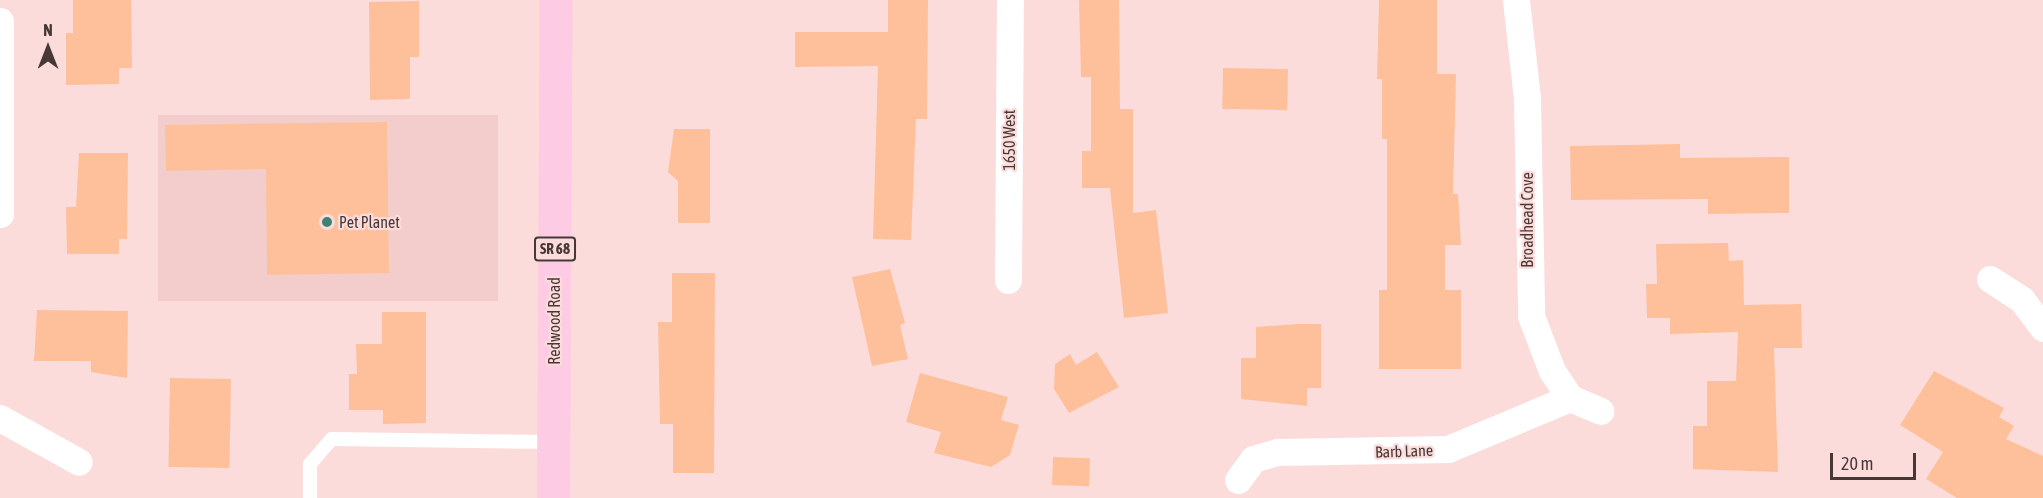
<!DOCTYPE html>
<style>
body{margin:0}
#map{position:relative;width:2043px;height:498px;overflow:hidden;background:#fcdcdb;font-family:"Asap Condensed",sans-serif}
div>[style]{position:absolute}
.built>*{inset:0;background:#f2cdcc;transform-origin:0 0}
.building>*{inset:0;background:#fec09a;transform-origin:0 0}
.lane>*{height:14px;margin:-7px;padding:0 7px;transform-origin:7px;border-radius:7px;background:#fff}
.street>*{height:27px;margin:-13.5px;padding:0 13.5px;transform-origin:13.5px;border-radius:13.5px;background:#fff}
.primary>*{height:33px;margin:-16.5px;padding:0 16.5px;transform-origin:16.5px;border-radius:16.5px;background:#fdcbe3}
.dots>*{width:16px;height:16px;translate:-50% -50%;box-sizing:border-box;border:3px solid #fcdcdb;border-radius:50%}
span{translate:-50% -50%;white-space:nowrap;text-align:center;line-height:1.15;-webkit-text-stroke:4.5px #fcdcdb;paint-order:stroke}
.shield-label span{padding:2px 4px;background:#fcdcdb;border:2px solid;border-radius:4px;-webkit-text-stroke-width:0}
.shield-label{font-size:15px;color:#473837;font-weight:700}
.street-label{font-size:16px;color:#473837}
.poi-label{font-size:16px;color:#473837}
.left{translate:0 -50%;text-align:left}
.north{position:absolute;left:18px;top:18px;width:60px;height:60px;-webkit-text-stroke:4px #fcdcdb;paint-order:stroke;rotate:0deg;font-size:16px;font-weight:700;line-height:24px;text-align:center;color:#473837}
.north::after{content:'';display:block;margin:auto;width:21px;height:27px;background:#473837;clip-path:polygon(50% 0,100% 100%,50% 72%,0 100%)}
.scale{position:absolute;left:1830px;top:453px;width:86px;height:27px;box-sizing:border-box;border:3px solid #473837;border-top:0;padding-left:8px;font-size:18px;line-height:21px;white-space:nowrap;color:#473837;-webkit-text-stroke:4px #fcdcdb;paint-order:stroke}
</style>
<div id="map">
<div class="built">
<div style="left:498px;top:115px;width:186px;height:340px;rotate:90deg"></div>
</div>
<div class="building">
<div style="clip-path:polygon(73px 0,131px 0,132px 68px,119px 68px,119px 84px,66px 85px,66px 33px,73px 33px)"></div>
<div style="clip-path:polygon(888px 0,928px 0,927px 119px,916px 119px,911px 240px,873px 239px,878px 66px,795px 67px,795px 32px,888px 32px)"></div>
<div style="clip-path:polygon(1079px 0,1119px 0,1120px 109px,1133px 109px,1133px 213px,1156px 210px,1168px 313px,1124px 318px,1110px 188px,1082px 188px,1082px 151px,1091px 151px,1091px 77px,1081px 77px)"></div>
<div style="clip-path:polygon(1379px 0,1437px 0,1437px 74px,1456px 74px,1453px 194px,1458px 194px,1461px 245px,1445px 245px,1445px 290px,1461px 290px,1461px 369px,1379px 369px,1379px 290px,1387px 290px,1387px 139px,1382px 139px,1382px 79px,1377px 79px)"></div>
<div style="clip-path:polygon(419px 1px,419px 57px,410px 57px,410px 99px,370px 100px,369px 2px)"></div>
<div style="left:1223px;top:68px;width:65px;height:41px;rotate:1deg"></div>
<div style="clip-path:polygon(387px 122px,389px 273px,267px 275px,266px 169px,166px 171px,165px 125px)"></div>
<div style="clip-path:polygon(674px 129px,710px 129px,710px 223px,678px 223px,678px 181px,668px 172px)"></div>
<div style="clip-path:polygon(1680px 144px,1680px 158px,1789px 157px,1789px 213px,1708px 214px,1708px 199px,1571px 200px,1570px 146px)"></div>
<div style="clip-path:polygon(79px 153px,128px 153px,127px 239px,119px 239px,119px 254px,67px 254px,66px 207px,76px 207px)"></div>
<div style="clip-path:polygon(1728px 243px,1729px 261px,1743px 260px,1744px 305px,1801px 304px,1802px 348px,1774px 348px,1778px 472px,1693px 469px,1693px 426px,1707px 426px,1707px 381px,1736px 381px,1738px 332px,1670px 334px,1670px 318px,1647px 318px,1646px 284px,1657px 284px,1656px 244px)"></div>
<div style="clip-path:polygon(890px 269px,905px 323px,900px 325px,908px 359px,872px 366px,852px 277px)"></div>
<div style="clip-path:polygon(672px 273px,715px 273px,714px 473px,673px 473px,673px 424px,660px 424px,658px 322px,672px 322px)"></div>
<div style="clip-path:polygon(37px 310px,128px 311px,127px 378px,91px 372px,91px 361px,34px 361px)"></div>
<div style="clip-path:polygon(382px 312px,426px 312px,426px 423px,383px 424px,383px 410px,349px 410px,349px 374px,357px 374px,356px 344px,382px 344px)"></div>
<div style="clip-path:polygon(1298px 324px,1321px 324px,1321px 388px,1307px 388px,1307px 406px,1241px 399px,1241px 358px,1256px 358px,1256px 327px)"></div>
<div style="clip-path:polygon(1097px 352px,1119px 387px,1069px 413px,1054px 389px,1055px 364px,1070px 354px,1076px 365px)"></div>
<div style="clip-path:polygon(1934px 371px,2004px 408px,1999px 417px,2014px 426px,2006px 439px,2043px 456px,2043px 498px,1957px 498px,1926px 479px,1943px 452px,1900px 425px)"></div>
<div style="clip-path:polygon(920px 373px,1008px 397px,1001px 420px,1019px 425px,1010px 455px,991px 467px,934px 453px,941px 432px,906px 422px)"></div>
<div style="left:170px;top:378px;width:61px;height:89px;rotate:1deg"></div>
<div style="left:1053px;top:457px;width:37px;height:28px;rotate:2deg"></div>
</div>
<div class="lane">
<div style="left:310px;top:498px;width:34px;rotate:-90deg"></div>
<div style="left:310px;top:464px;width:33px;rotate:-49deg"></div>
<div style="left:332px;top:439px;width:222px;rotate:0.8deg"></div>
</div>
<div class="street">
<div style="left:1516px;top:0;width:99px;rotate:83.6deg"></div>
<div style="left:1527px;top:98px;width:218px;rotate:88.9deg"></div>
<div style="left:1531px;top:316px;width:59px;rotate:69.1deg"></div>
<div style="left:1552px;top:371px;width:32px;rotate:56deg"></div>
<div style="left:1570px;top:398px;width:33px;rotate:23deg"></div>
<div style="left:0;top:21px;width:193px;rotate:90deg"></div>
<div style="left:1990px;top:279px;width:38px;rotate:33deg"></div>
<div style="left:2022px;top:300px;width:35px;rotate:53deg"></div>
<div style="left:1008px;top:280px;width:280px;rotate:-89.6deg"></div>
<div style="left:0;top:418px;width:90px;rotate:29.1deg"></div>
<div style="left:1238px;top:480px;width:26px;rotate:-54deg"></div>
<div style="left:1253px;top:459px;width:26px;rotate:-16deg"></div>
<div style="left:1278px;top:452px;width:170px;rotate:-1deg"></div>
<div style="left:1448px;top:449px;width:132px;rotate:-22.7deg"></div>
</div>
<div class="primary">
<div style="left:553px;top:498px;width:498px;rotate:-89.7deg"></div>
</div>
<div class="dots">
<div style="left:327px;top:222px;background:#3f8275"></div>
</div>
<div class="shield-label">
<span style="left:555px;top:249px">SR 68</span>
</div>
<div class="street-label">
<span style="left:1009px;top:140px;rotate:-90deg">1650 West</span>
<span style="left:1527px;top:220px;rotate:-90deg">Broadhead Cove</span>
<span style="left:554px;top:321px;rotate:-90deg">Redwood Road</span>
<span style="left:1404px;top:451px;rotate:-2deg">Barb Lane</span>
</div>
<div class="poi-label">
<span class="left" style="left:339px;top:222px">Pet Planet</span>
</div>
<div class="north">N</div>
<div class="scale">20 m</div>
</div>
